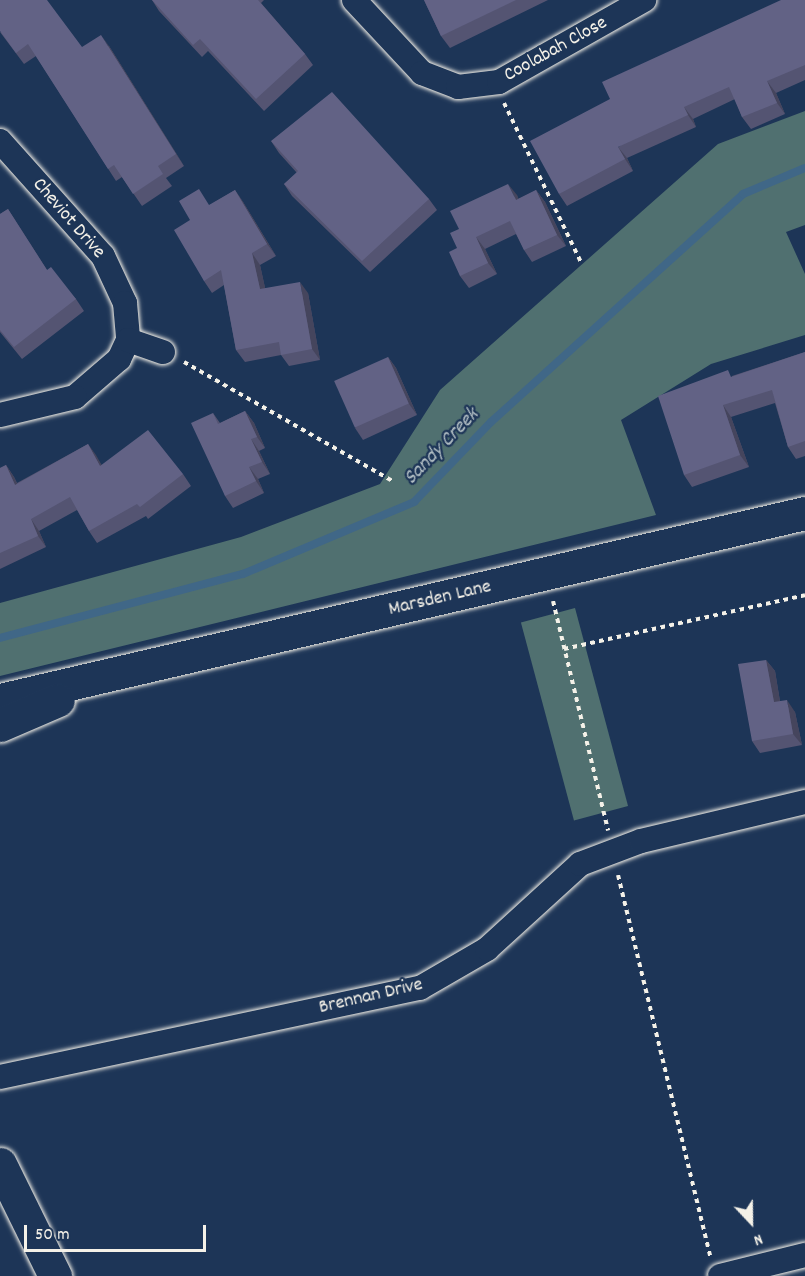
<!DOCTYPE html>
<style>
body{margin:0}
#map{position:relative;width:805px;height:1276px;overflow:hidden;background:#1d3557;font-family:Dekko,sans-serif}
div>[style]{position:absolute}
.green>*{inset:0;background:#507070;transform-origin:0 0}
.stream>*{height:8px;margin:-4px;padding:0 4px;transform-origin:4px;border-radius:4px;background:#406787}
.path>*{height:4px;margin-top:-2px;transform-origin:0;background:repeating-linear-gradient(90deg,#f4f1e8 0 4.5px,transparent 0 9px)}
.roads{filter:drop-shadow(0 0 2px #f4f1e8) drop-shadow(0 0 2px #f4f1e8)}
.street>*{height:24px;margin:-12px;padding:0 12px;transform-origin:12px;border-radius:12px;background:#1d3557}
.secondary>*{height:33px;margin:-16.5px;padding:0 16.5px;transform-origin:16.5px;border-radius:16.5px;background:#1d3557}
.wall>*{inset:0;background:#545472}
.shaded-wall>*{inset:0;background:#45455d}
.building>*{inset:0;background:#626285;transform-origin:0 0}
span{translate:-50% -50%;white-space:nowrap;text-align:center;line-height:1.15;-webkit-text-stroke:4.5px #1d3557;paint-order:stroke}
.street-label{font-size:20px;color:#f4f1e8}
.water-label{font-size:21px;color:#b5c1c6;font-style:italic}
.north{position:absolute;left:721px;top:1192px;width:60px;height:60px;-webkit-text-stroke:4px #1d3557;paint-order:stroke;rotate:158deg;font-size:16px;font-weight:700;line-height:24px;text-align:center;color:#f4f1e8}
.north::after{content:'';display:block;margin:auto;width:21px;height:27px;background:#f4f1e8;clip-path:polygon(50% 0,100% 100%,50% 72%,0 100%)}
.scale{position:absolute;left:24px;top:1225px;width:182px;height:27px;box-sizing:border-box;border:3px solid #f4f1e8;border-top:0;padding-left:8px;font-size:18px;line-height:21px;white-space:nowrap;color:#f4f1e8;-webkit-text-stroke:4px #1d3557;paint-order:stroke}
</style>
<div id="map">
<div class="green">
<div style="clip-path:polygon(805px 111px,805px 225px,786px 232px,805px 274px,805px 335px,711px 364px,621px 420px,656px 515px,0 676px,0 603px,241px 537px,380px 484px,440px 390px,718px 144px)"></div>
<div style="left:575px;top:608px;width:205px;height:56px;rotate:75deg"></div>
</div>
<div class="stream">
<div style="left:0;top:638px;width:251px;rotate:-14.8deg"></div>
<div style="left:243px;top:574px;width:186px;rotate:-22.8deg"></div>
<div style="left:414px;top:502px;width:111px;rotate:-46.1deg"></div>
<div style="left:491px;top:422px;width:340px;rotate:-42.1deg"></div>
<div style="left:743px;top:194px;width:67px;rotate:-22.8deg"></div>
</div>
<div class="path">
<div style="left:504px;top:103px;width:179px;rotate:64.2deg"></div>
<div style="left:184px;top:362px;width:242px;rotate:29.7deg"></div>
<div style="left:553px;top:601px;width:236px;rotate:76.5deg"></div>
<div style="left:564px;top:649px;width:247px;rotate:-12.6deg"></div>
<div style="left:618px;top:875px;width:392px;rotate:76.4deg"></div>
</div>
<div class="roads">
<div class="street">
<div style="left:354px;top:0;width:100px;rotate:47deg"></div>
<div style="left:422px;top:73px;width:39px;rotate:21deg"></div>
<div style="left:458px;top:87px;width:41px;rotate:-7deg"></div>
<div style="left:499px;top:82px;width:167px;rotate:-29.5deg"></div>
<div style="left:0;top:141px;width:154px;rotate:48.2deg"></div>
<div style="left:103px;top:256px;width:52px;rotate:64.9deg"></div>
<div style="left:125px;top:303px;width:37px;rotate:85deg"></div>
<div style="left:128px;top:340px;width:21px;rotate:115deg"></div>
<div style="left:119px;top:359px;width:58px;rotate:139.2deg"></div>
<div style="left:75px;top:397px;width:77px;rotate:166.5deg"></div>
<div style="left:128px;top:340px;width:37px;rotate:19deg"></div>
<div style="left:0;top:1077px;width:429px;rotate:-12deg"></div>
<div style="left:420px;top:988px;width:78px;rotate:-30.2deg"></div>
<div style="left:487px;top:949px;width:126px;rotate:-42.4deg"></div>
<div style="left:580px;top:864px;width:65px;rotate:-20.7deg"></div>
<div style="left:641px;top:841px;width:169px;rotate:-13.4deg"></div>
<div style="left:720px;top:1276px;width:88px;rotate:-13.9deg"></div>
</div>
<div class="secondary">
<div style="left:0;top:700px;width:826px;rotate:-13.08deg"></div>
<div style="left:0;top:725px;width:63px;rotate:-23.3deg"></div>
<div style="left:0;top:1164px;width:125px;rotate:63.8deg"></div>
</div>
</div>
<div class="wall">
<div style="clip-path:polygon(152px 0,264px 0,261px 3px,305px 54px,313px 65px,264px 111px,208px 51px,202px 57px,159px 11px)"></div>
<div style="clip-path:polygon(424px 0,548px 0,450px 48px,441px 36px)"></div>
<div style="clip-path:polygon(805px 0,805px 80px,776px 93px,785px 114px,751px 129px,742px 117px,735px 99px,693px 119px,696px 127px,627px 158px,633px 171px,567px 206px,559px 194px)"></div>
<div style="clip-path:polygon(0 32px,82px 47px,109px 46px,184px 166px,166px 178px,172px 186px,142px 206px,122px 177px,116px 181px,36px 56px,24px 64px)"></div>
<div style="clip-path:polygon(271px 141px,429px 199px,437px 210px,370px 272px,292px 196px,284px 184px,297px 173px,279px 153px)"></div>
<div style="clip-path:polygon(235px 190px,243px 202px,276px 256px,260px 265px,265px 288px,308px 293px,320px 360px,289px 366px,281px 355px,245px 362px,236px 350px,224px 285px,212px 293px,204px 281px,190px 220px,210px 205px)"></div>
<div style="clip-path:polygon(536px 190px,545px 202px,566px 246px,532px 262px,524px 250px,516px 234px,485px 249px,497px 274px,469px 288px,460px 276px,457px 248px,459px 229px,517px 195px,518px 199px)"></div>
<div style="clip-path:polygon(8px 209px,47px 270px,76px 299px,84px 311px,22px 359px,0 332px,0 214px)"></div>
<div style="clip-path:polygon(805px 352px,805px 456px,796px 459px,788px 447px,775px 403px,731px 417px,749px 467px,692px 487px,684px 475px,732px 376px)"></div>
<div style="clip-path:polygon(388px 357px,396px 368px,417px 415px,363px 440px,355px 428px)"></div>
<div style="clip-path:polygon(245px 411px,254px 423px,265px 448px,259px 451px,270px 474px,258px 479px,264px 493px,233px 508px,225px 496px,213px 413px,220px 423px)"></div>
<div style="clip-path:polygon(88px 444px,102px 466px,183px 474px,191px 486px,148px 519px,146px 516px,97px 543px,89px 531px,77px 510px,39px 531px,46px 547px,0 569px,0 468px,6px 465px,14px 477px,17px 483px)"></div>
<div style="clip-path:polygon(766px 660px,775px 671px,780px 701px,795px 712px,802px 745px,760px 753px,752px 741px)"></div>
</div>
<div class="shaded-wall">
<div style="clip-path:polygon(101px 35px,109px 46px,184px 166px,176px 154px)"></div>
<div style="clip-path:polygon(767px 81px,776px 93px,785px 114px,777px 103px)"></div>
<div style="clip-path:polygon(684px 107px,693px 119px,696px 127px,688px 115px)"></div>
<div style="clip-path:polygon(618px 147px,627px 158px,633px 171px,625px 159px)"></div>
<div style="clip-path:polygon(508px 184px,517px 195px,524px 212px,516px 200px)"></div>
<div style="clip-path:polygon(235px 190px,243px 202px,276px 256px,267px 244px)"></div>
<div style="clip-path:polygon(536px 190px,545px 202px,566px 246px,557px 235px)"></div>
<div style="clip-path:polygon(476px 237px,485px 249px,497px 274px,488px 263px)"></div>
<div style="clip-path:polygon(252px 253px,260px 265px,268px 301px,260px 289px)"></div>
<div style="clip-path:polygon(300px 282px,308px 293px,320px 360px,312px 349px)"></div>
<div style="clip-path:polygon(388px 357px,396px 368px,417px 415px,409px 404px)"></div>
<div style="clip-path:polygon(723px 405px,731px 417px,749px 467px,740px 455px)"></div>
<div style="clip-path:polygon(245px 411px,254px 423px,265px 448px,257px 437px)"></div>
<div style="clip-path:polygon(251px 439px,259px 451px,270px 474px,262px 462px)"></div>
<div style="clip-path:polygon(88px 444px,96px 455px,109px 478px,100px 466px)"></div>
<div style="clip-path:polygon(6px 465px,14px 477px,23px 496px,15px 485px)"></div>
<div style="clip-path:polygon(249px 467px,258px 479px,264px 493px,256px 481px)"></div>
<div style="clip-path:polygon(31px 519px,39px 531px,46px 547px,38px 536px)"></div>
<div style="clip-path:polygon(766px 660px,775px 671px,782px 714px,774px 702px)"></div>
<div style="clip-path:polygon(787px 700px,795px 712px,802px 745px,793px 734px)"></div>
</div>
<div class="building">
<div style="clip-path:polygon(0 0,47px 0,82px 47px,101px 35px,176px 154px,158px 166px,163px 174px,133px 194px,114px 165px,108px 169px,28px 44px,16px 53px,0 31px)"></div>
<div style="clip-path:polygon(152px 0,258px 0,305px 54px,256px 99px,200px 39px,193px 45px)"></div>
<div style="clip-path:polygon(424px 0,516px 0,441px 36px)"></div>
<div style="clip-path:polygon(781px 0,805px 0,805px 65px,767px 81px,777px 103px,742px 117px,729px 87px,684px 107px,688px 115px,618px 147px,625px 159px,559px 194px,530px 141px,610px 99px,602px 82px)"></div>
<div style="clip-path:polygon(332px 92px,429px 199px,362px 261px,284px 184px,298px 171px,271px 141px)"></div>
<div style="clip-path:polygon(508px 184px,516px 200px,536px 190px,557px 235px,524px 250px,510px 221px,476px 237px,488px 263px,460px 276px,449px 252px,457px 248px,450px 233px,459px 229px,450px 211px)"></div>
<div style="clip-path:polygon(199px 189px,209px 205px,235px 190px,267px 244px,252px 253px,260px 289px,300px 282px,312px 349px,281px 355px,279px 342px,236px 350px,221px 270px,204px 281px,174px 230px,190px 220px,179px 201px)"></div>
<div style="clip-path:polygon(8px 209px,47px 270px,51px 267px,76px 299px,14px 347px,0 330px,0 214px)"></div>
<div style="clip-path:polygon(805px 352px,805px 441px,788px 447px,772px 390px,723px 405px,740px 455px,684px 475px,658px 396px,728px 370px,731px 377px)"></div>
<div style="left:388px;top:357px;width:51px;height:59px;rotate:66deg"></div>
<div style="clip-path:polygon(245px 411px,257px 437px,251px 439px,262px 462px,249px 467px,256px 481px,225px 496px,191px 423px,213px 413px,218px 424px)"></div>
<div style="clip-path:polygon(148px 430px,183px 474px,140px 507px,137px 504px,89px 531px,70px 497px,31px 519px,38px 536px,0 553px,0 468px,6px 465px,15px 485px,88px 444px,100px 466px)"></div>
<div style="clip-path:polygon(766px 660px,774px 702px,787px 700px,793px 734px,752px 741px,738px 664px)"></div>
</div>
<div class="street-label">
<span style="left:556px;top:50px;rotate:-29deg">Coolabah Close</span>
<span style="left:68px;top:219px;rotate:49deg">Cheviot Drive</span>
<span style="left:440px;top:599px;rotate:-13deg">Marsden Lane</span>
<span style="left:371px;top:997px;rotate:-13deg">Brennan Drive</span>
</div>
<div class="water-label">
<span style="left:442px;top:447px;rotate:-46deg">Sandy Creek</span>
</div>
<div class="north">N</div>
<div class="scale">50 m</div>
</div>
